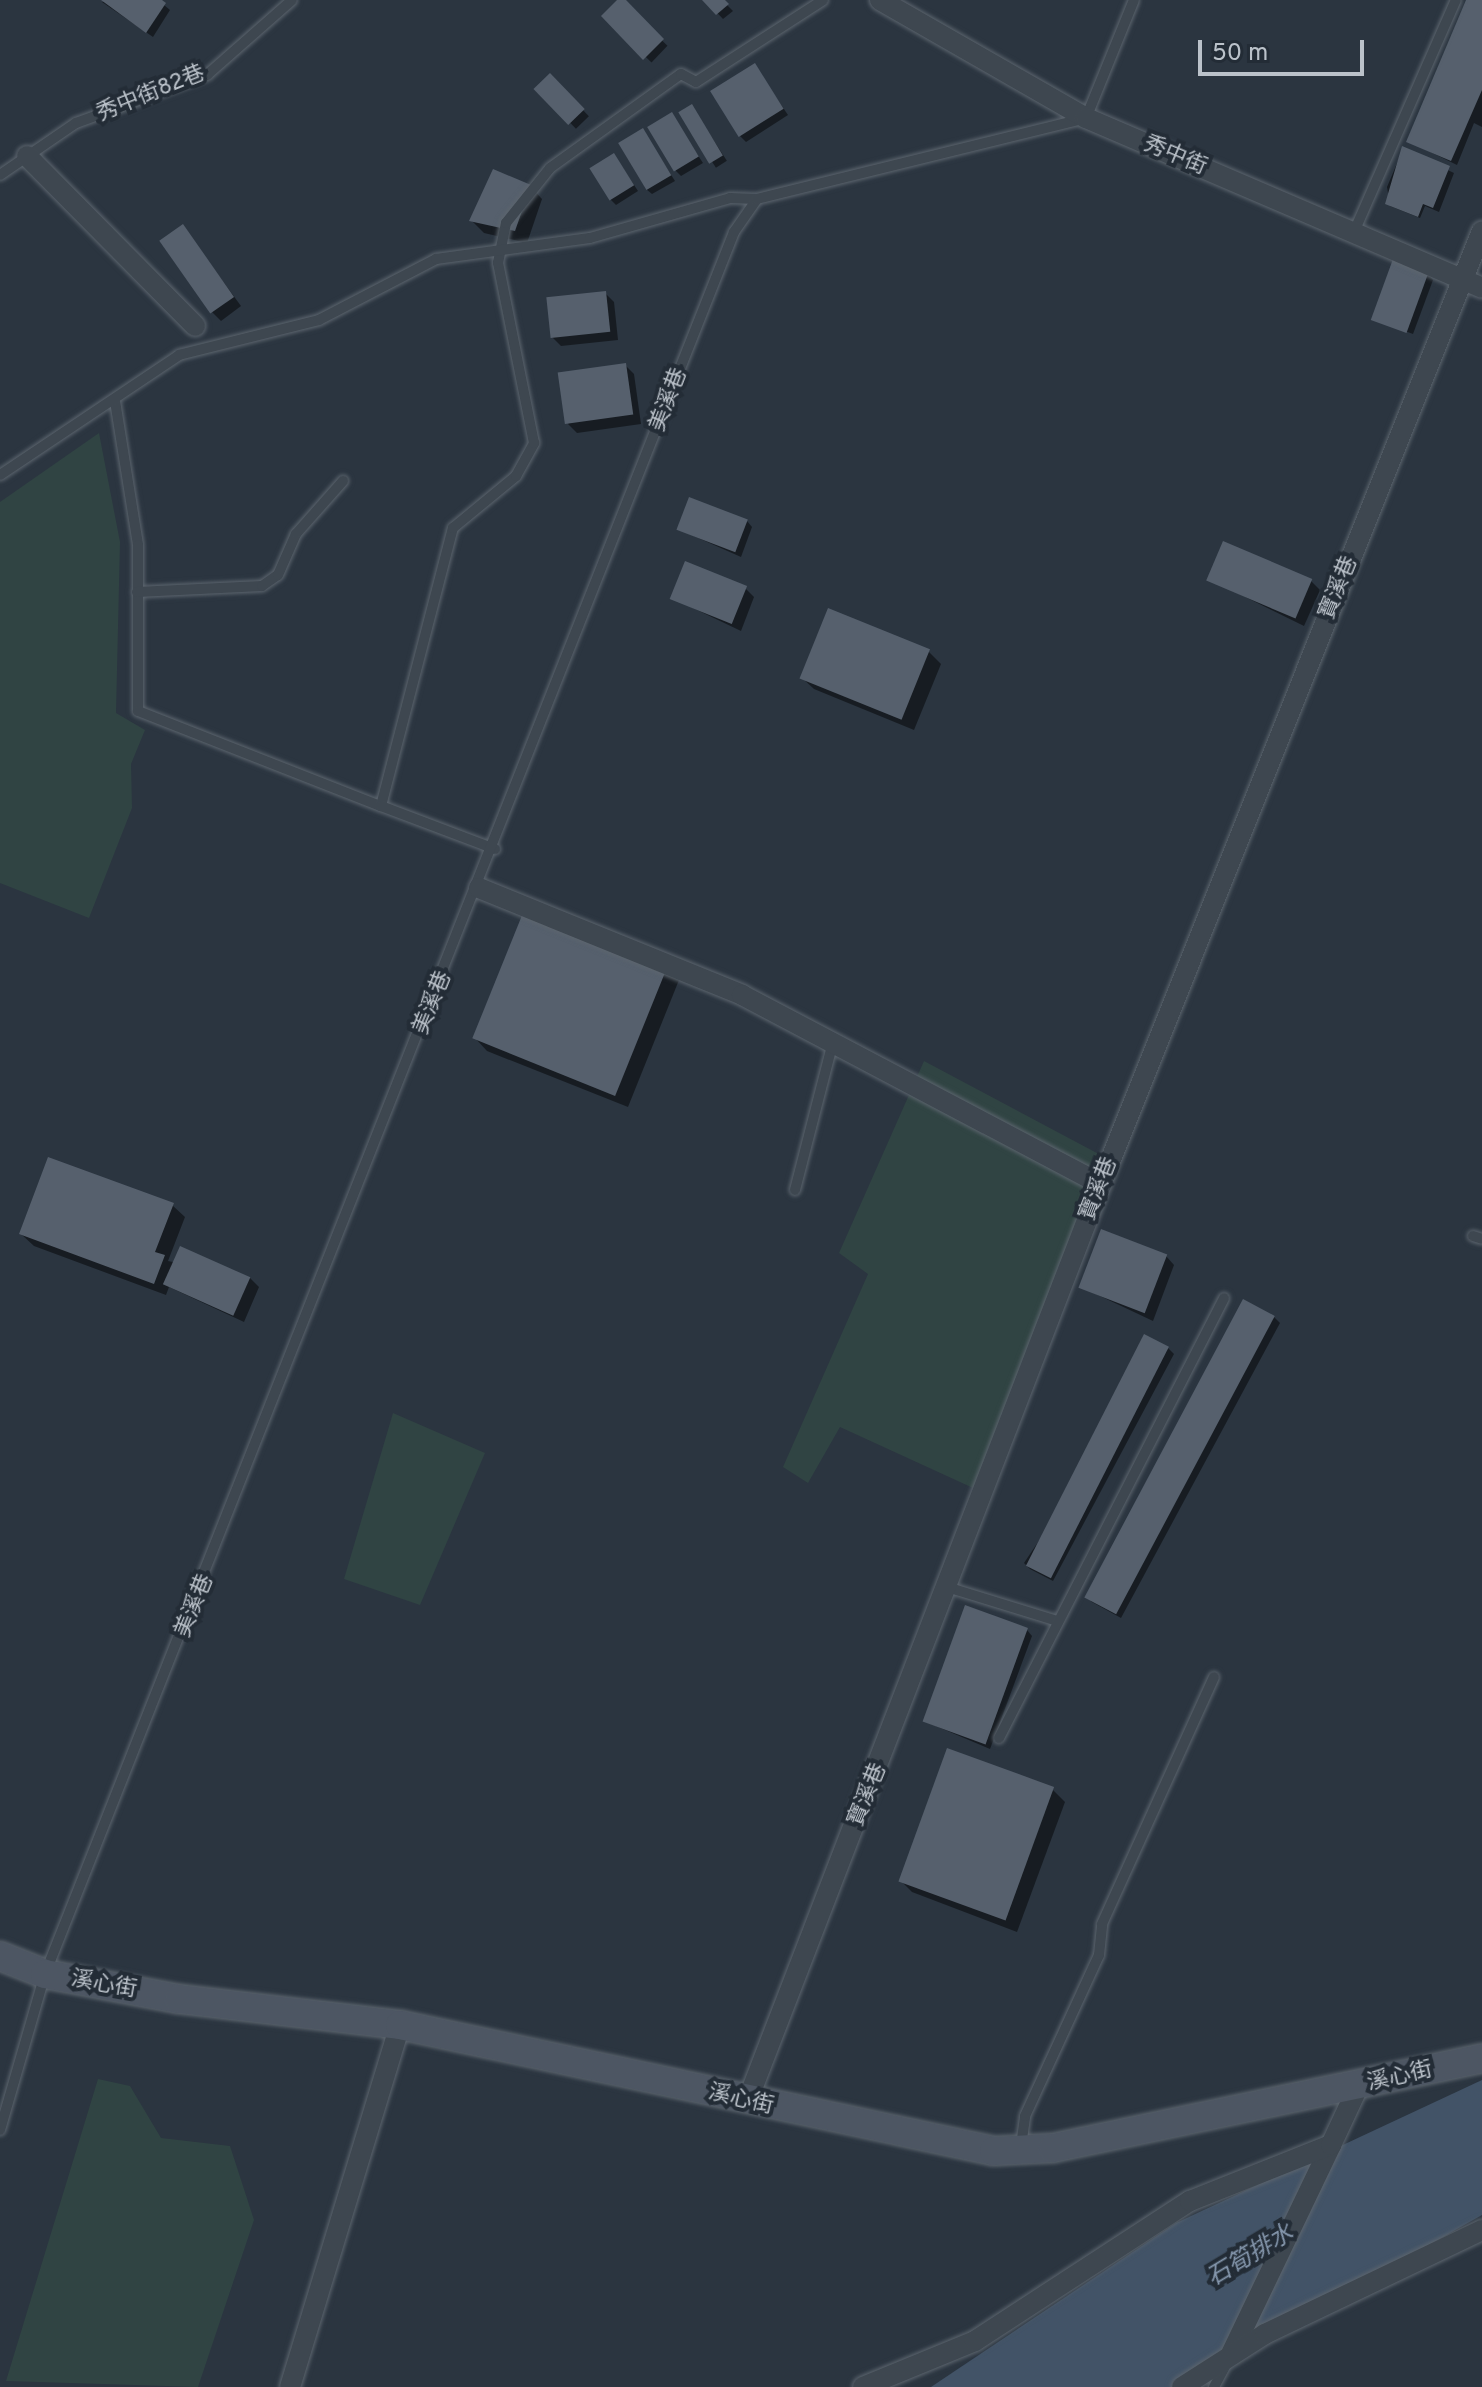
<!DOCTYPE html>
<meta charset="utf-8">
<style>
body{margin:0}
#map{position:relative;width:1482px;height:2387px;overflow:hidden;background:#2b3540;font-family:Overpass,"Noto Sans TC",sans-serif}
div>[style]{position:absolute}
.green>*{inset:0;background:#304443}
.water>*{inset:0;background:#425367}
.shadow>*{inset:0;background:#0007;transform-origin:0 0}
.building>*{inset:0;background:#56606d;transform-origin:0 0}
.roads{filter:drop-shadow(0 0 2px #5c656e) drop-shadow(0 0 2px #5c656e)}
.lane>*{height:10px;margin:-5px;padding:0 5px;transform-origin:5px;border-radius:5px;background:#3e4750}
.street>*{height:20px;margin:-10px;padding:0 10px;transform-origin:10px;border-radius:10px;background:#3e4750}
.secondary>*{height:28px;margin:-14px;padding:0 14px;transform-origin:14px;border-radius:14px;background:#4d5663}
span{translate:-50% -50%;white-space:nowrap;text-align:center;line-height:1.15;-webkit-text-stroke:8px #232c36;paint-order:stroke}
.street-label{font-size:22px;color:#bbc2ca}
.water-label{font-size:24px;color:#8698ae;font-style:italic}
.scale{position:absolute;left:1198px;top:40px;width:166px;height:36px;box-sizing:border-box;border:4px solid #bbc2ca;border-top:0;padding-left:10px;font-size:24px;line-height:28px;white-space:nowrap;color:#bbc2ca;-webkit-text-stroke:6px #232c36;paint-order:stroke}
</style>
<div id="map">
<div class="green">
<div style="clip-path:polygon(99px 433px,120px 542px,116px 713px,145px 730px,131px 764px,132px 808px,89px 918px,0 883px,0 502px)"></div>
<div style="clip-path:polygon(924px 1061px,1110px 1160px,984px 1493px,840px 1427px,808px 1483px,783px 1467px,868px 1274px,839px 1253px)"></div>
<div style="clip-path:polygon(393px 1413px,485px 1453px,420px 1605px,344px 1579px)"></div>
<div style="clip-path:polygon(98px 2079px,130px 2086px,161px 2138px,230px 2146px,254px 2220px,198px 2387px,6px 2381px)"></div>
</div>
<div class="water">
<div style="clip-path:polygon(1482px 2080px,1482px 2215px,1177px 2387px,931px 2387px,1176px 2223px)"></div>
</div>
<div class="shadow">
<div style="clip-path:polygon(158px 0,170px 10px,153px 37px,102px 2px)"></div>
<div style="left:620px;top:0;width:66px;height:23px;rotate:44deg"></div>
<div style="clip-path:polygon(705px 0,722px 0,733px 11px,723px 19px)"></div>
<div style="clip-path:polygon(1468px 0,1482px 0,1482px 127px,1474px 123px,1457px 165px,1408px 141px)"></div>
<div style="clip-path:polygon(754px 65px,788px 115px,746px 142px,740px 136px)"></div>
<div style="left:550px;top:76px;width:56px;height:18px;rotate:46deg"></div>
<div style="left:692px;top:107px;width:64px;height:13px;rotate:57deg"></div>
<div style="clip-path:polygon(671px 115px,703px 163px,681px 176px,676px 171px)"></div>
<div style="clip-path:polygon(643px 131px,675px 181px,652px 194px,646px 189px)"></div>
<div style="clip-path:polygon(1403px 149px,1454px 173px,1439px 212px,1425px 206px,1420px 218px,1390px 206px,1387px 187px)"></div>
<div style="clip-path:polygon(614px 155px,638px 191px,616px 205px,610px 199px)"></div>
<div style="clip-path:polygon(530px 186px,542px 199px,527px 243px,484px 233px,472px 221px)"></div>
<div style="clip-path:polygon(183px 227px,241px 306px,221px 321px,212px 312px)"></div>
<div style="clip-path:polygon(1428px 274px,1433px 280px,1413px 334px,1373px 319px)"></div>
<div style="clip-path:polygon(605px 293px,614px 302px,618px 340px,561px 346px,552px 337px)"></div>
<div style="clip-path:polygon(625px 365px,634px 374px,641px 424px,577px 433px,568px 424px)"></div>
<div style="clip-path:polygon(747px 521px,752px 527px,741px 557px,678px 529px)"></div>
<div style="clip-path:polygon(1209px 579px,1311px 581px,1320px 590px,1304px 626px)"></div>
<div style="clip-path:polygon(745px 588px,754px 597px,741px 631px,672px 598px)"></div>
<div style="clip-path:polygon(929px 652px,941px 664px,914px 730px,814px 689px,801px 677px)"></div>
<div style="clip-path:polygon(528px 906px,681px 975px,628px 1107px,487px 1051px,475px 1038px)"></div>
<div style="clip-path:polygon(172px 1205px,185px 1217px,168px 1261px,250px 1278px,259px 1287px,244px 1322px,169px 1287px,166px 1295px,34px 1246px,21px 1234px)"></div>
<div style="clip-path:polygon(1166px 1256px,1174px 1265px,1153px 1321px,1081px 1287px)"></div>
<div style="clip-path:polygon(1274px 1317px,1280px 1323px,1121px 1618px,1092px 1602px,1086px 1597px)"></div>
<div style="clip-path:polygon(1168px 1348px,1174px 1354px,1053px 1581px,1030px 1569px,1024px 1563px)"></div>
<div style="clip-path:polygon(1027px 1630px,1032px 1636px,990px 1749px,924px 1721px)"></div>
<div style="clip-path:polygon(1053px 1790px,1065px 1802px,1017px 1932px,912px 1892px,900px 1880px)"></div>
</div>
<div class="building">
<div style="clip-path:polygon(101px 0,162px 0,166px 3px,146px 33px)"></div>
<div style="clip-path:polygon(617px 0,626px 0,664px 39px,643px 60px,601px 16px)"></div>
<div style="clip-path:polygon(702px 0,725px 0,729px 4px,716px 15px)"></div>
<div style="clip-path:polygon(1466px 0,1482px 0,1482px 90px,1451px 161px,1406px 142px)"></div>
<div style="left:755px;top:63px;width:54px;height:53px;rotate:58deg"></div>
<div style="left:550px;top:73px;width:50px;height:23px;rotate:46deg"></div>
<div style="left:692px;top:104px;width:60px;height:16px;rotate:59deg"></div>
<div style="left:672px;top:112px;width:52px;height:29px;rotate:59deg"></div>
<div style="left:643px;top:128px;width:55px;height:29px;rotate:59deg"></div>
<div style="clip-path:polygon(1402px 146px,1450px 166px,1433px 208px,1423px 204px,1418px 217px,1385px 204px)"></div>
<div style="left:614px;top:153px;width:38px;height:29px;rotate:58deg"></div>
<div style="clip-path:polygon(493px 169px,531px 185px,515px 231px,469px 221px)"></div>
<div style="left:183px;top:224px;width:89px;height:29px;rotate:55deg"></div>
<div style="left:1393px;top:259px;width:38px;height:65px;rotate:20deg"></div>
<div style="left:606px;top:291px;width:41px;height:60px;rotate:84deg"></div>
<div style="left:626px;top:363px;width:52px;height:69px;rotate:82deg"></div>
<div style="left:689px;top:497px;width:63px;height:35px;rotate:21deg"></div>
<div style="left:1223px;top:541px;width:97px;height:43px;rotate:23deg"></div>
<div style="left:685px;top:561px;width:67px;height:41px;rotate:22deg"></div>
<div style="left:828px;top:608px;width:110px;height:76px;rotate:22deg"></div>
<div style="left:527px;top:903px;width:154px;height:146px;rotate:22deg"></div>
<div style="clip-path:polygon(48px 1157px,174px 1203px,155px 1252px,165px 1255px,154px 1284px,19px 1234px)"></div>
<div style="left:1101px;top:1229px;width:71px;height:63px;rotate:21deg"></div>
<div style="left:180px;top:1246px;width:77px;height:42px;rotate:24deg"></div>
<div style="left:1243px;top:1299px;width:36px;height:338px;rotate:28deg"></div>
<div style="left:1144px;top:1334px;width:28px;height:260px;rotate:27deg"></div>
<div style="left:965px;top:1605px;width:67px;height:124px;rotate:20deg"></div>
<div style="left:947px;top:1748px;width:114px;height:142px;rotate:20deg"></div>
</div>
<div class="roads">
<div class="lane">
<div style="left:0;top:175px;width:92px;rotate:-34.4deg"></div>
<div style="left:76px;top:123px;width:140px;rotate:-20.1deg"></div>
<div style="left:207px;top:75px;width:113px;rotate:-41.4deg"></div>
<div style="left:1354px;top:232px;width:253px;rotate:-66.3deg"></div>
<div style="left:115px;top:401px;width:146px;rotate:80.9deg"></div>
<div style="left:138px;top:545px;width:166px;rotate:90deg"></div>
<div style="left:138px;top:711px;width:261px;rotate:21.4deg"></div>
<div style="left:381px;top:806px;width:287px;rotate:-75.5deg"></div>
<div style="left:453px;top:528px;width:82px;rotate:-39.5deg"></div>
<div style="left:516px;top:476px;width:38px;rotate:-61deg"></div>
<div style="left:534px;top:443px;width:184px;rotate:-101.3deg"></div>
<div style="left:498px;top:263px;width:41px;rotate:-78.7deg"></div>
<div style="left:506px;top:223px;width:70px;rotate:-51.3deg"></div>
<div style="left:550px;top:168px;width:161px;rotate:-35.7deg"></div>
<div style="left:681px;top:74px;width:17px;rotate:28deg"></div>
<div style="left:696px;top:82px;width:151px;rotate:-32.8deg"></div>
<div style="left:0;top:475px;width:216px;rotate:-33.8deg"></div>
<div style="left:179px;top:355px;width:144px;rotate:-14deg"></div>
<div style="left:319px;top:320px;width:132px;rotate:-27.5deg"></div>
<div style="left:436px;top:259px;width:155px;rotate:-7.8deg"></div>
<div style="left:590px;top:238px;width:146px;rotate:-15.9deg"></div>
<div style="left:730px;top:198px;width:27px;rotate:2deg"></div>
<div style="left:137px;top:592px;width:125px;rotate:-2.7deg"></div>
<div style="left:262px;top:586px;width:19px;rotate:-35deg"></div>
<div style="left:278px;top:575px;width:45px;rotate:-66.3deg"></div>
<div style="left:296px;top:534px;width:71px;rotate:-48.4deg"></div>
<div style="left:381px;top:806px;width:122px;rotate:20.7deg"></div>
<div style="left:795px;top:1190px;width:149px;rotate:-75.6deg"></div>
<div style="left:1473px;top:1236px;width:9px;rotate:18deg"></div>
<div style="left:950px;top:1588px;width:109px;rotate:17.1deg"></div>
<div style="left:999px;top:1738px;width:494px;rotate:-62.9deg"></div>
<div style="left:0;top:2130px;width:162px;rotate:-73.9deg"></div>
<div style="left:45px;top:1974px;width:1873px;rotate:-68.42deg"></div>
<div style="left:734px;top:232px;width:40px;rotate:-55.1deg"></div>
<div style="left:757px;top:199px;width:339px;rotate:-13.8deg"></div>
<div style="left:1086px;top:118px;width:127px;rotate:-67.9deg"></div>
<div style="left:1021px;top:2146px;width:30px;rotate:-82deg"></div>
<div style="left:1025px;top:2116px;width:177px;rotate:-65.3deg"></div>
<div style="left:1099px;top:1955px;width:31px;rotate:-84deg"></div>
<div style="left:1102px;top:1924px;width:271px;rotate:-65.6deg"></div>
<div style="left:1214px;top:2387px;width:26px;rotate:-62deg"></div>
</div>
<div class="street">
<div style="left:880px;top:0;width:237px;rotate:29.8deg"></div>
<div style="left:1086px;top:118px;width:431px;rotate:23.2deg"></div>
<div style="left:27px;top:156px;width:239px;rotate:45.3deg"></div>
<div style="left:479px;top:888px;width:284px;rotate:22.1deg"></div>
<div style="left:742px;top:995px;width:406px;rotate:27.8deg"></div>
<div style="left:747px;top:2102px;width:984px;rotate:-68.91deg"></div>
<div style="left:1101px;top:1184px;width:1026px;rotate:-68.21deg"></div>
<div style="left:1231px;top:2354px;width:232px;rotate:-64.4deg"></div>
<div style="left:290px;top:2387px;width:378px;rotate:-73.1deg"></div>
<div style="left:863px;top:2387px;width:121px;rotate:-22.3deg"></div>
<div style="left:975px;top:2341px;width:257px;rotate:-33.1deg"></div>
<div style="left:1190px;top:2201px;width:152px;rotate:-21.7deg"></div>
<div style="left:1331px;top:2145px;width:64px;rotate:-65deg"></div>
<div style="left:1182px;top:2387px;width:98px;rotate:-32.6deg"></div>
<div style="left:1265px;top:2334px;width:241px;rotate:-25.6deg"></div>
</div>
<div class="secondary">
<div style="left:0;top:1956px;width:48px;rotate:21.8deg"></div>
<div style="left:45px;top:1974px;width:136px;rotate:10.6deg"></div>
<div style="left:179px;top:1999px;width:223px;rotate:6.7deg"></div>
<div style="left:400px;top:2025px;width:607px;rotate:11.98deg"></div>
<div style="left:994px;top:2151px;width:59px;rotate:-2.9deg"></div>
<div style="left:1053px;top:2148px;width:438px;rotate:-11.8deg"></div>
</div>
</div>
<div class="street-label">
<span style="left:151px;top:94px;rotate:-22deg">秀中街82巷</span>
<span style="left:1175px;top:156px;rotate:23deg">秀中街</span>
<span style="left:669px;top:400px;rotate:-69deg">美溪巷</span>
<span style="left:1339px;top:588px;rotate:-68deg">寶溪巷</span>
<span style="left:433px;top:1003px;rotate:-68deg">美溪巷</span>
<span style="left:1099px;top:1189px;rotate:-69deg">寶溪巷</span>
<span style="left:195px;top:1606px;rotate:-68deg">美溪巷</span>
<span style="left:868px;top:1795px;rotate:-68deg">寶溪巷</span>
<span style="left:104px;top:1985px;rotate:10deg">溪心街</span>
<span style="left:1400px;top:2077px;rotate:-13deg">溪心街</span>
<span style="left:741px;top:2100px;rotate:13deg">溪心街</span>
</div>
<div class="water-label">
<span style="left:1251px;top:2257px;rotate:-31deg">石筍排水</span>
</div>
<div class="scale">50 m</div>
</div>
